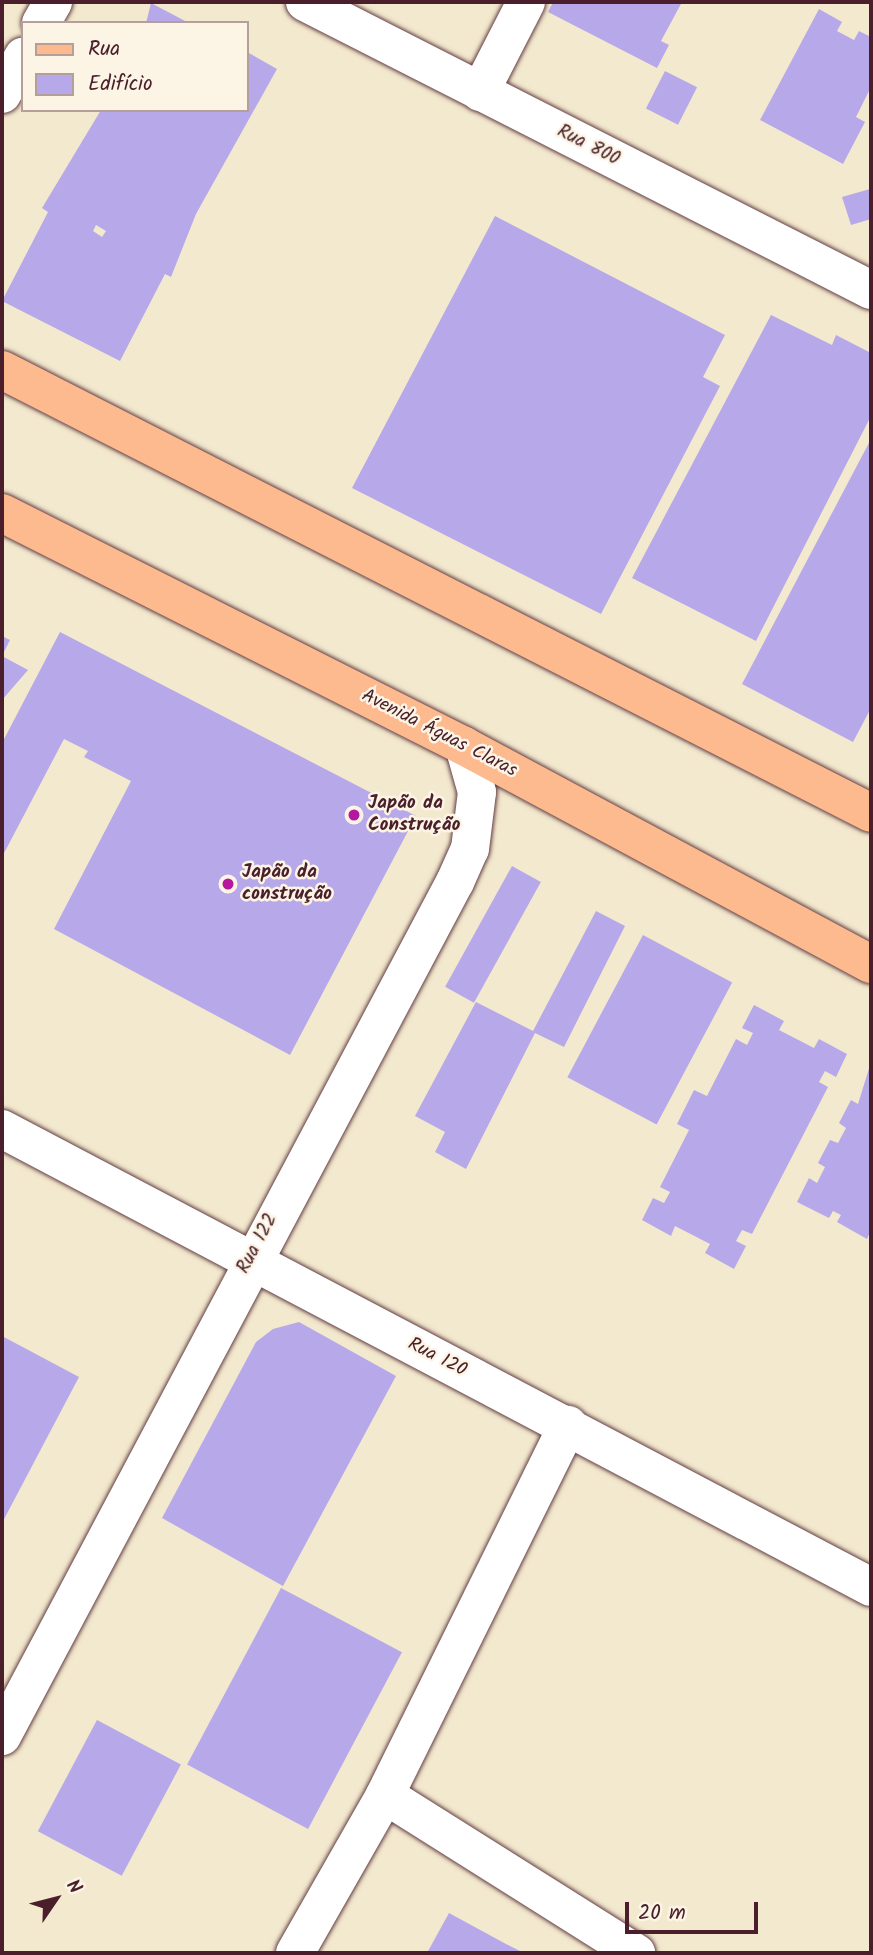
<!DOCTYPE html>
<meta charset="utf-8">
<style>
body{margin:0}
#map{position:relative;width:873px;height:1955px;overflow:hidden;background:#f3e9ce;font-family:Kalam,sans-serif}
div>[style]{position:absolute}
.building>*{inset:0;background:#b7a9e9;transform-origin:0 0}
.roads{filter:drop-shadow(0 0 2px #633d43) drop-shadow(0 0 2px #633d43)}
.minor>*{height:38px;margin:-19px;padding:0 19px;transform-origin:19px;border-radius:19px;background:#fff}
.major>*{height:38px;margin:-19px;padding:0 19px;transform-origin:19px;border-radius:19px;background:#fcba8e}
.dots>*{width:19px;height:19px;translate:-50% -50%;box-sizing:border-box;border:4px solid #fcf5e5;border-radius:50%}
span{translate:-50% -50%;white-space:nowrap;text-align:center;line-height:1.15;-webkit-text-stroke:5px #fcf5e5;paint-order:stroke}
.street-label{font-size:19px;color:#4a1f2b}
.poi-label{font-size:19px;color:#4a1f2b;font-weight:700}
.left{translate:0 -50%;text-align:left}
.frame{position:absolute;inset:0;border:4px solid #4a1f2b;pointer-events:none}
.legend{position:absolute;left:21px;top:21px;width:228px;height:91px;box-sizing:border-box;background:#fcf5e5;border:2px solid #b59f9b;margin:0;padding:9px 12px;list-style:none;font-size:21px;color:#4a1f2b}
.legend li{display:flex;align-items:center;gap:14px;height:35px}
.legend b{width:35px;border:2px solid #b59f9b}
.north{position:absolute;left:21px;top:1864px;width:70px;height:70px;-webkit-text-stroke:5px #fcf5e5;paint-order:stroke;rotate:55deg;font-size:19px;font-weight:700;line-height:28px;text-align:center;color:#4a1f2b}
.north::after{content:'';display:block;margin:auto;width:24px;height:32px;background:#4a1f2b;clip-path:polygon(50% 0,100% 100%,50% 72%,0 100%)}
.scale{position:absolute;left:625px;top:1902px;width:133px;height:32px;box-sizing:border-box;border:4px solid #4a1f2b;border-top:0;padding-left:9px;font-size:21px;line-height:24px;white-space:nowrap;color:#4a1f2b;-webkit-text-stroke:5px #fcf5e5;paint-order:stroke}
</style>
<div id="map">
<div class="building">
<div style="clip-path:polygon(553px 2px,682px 2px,661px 41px,669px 45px,657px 68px,548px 12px)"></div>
<div style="clip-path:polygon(151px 3px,189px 23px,146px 23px)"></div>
<div style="clip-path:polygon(819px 9px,842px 22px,837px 31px,854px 40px,859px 31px,871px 37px,871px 87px,856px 117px,865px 122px,843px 164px,760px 120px)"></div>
<div style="clip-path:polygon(evenodd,247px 52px,277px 69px,196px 214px,171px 277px,165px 274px,120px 361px,2px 301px,48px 212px,42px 208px,101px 110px,247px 110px,247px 52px,96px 225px,106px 231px,102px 237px,93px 231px,96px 225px)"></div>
<div style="left:665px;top:71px;width:36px;height:42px;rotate:27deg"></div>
<div style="clip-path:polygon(870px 189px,871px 219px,851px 225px,842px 197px)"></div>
<div style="clip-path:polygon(495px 216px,725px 335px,703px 377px,720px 386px,601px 614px,352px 488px)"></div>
<div style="clip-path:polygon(771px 315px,832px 345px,836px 335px,871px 353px,871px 416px,756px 641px,632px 578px)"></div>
<div style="clip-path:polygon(871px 439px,871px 708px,853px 742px,742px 684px)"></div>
<div style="clip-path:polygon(60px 632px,416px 816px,290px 1055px,54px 929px,131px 781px,84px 757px,88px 751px,64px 739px,2px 857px,2px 743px)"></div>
<div style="clip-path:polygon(2px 636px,10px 640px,2px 656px,28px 670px,2px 700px)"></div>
<div style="left:512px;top:866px;width:33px;height:138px;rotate:29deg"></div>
<div style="clip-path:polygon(596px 911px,625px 926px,564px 1047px,535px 1033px,466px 1169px,435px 1152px,445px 1132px,415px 1116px,476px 1002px,533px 1031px)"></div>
<div style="left:643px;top:935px;width:101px;height:161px;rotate:28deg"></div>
<div style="clip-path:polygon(754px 1005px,784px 1021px,779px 1030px,814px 1048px,819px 1039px,847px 1054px,836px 1077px,825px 1071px,819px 1082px,828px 1087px,752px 1234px,742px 1230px,736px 1241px,746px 1246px,734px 1269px,705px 1253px,710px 1244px,675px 1226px,671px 1236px,642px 1220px,653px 1198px,664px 1203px,670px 1192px,660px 1187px,689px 1130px,677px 1124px,694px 1090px,707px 1096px,736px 1039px,747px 1045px,753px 1033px,742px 1028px)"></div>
<div style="clip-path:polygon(871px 1062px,871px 1230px,867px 1239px,837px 1222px,841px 1215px,833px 1211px,829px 1218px,797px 1202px,809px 1178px,817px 1183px,825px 1167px,818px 1163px,830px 1140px,838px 1143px,846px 1128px,839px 1123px,851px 1100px,858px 1104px)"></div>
<div style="clip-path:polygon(299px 1322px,396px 1376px,283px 1586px,162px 1518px,256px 1342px,273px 1329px)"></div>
<div style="clip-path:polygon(2px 1336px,79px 1377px,2px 1523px)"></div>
<div style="left:281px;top:1588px;width:137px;height:200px;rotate:28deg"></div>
<div style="left:97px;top:1720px;width:95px;height:126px;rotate:28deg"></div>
<div style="clip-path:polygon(449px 1913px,506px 1944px,524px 1953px,427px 1953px)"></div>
</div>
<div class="roads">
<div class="minor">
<div style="left:305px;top:2px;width:635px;rotate:26.97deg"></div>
<div style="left:41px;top:23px;width:24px;rotate:-60deg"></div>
<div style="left:480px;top:92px;width:101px;rotate:-62.9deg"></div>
<div style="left:2px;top:94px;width:43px;rotate:-60.4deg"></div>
<div style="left:2px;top:1129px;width:982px;rotate:27.79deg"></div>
<div style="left:2px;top:1736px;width:967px;rotate:-62.06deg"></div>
<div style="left:455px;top:882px;width:36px;rotate:-66deg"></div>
<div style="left:470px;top:849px;width:57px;rotate:-83deg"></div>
<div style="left:477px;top:792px;width:48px;rotate:-105.8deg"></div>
<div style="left:385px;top:1795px;width:297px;rotate:32.2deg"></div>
<div style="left:295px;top:1953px;width:182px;rotate:-60.3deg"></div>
<div style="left:385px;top:1795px;width:413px;rotate:-63.7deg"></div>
</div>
<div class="major">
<div style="left:2px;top:370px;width:975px;rotate:27.01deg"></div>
<div style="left:2px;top:513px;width:517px;rotate:26.76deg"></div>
<div style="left:464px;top:746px;width:462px;rotate:28.2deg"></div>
</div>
</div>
<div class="dots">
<div style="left:354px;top:815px;background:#b5179e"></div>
<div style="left:228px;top:884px;background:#b5179e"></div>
</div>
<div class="street-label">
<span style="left:588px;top:146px;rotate:27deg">Rua 800</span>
<span style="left:439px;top:734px;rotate:27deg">Avenida Águas Claras</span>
<span style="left:258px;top:1244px;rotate:-62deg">Rua 122</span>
<span style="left:437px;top:1358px;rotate:27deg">Rua 120</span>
</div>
<div class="poi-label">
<span class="left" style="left:368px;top:815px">Japão da<br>Construção</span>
<span class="left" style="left:242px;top:884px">Japão da<br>construção</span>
</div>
<div class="frame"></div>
<ul class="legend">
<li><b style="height:9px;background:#fcba8e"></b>Rua</li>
<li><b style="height:19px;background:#b7a9e9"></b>Edifício</li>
</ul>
<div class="north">N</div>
<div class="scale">20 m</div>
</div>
